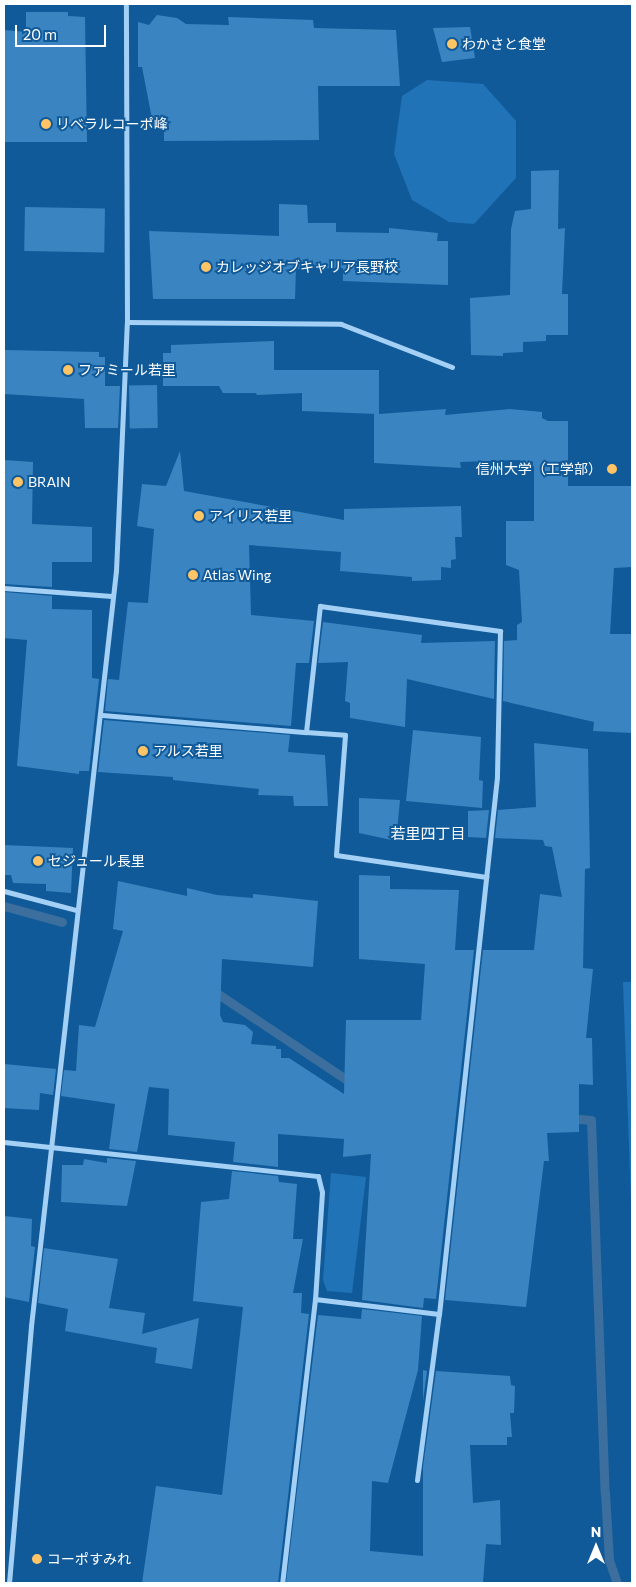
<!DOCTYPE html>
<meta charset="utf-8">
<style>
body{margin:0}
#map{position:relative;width:636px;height:1587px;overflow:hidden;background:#115a99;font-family:Commissioner,"Noto Sans JP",sans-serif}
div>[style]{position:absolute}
.green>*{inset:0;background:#2073b7}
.stream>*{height:9px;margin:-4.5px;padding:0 4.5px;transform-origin:4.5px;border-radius:4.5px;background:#3c6f9d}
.building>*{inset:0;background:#3a84c1;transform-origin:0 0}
.minor>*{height:5px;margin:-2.5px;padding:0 2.5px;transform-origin:2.5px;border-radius:2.5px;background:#a3d0f4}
.dots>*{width:14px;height:14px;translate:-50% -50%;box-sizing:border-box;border:2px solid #115a99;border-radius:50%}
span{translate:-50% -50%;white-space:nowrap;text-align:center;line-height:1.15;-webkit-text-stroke:4px #115a99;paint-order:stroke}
.poi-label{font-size:14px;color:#fff}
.left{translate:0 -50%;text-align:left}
.right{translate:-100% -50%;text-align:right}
.neighbourhood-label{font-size:15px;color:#fff}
.frame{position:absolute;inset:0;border:5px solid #fff;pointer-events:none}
.north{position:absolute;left:571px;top:1522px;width:50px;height:50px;-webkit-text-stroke:4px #115a99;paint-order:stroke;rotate:0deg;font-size:14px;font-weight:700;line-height:20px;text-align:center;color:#fff}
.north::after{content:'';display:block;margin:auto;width:18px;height:22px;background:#fff;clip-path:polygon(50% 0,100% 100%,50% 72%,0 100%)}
.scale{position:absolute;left:15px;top:25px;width:91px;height:22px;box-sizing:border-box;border:2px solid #fff;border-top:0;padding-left:6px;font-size:15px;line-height:18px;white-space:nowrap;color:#fff;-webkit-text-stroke:4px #115a99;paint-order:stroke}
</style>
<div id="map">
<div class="green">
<div style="clip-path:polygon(427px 80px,483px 84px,516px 121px,516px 178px,474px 224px,449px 222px,412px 200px,394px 154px,402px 96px)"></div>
<div style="clip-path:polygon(623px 982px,632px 982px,632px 1228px)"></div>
<div style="clip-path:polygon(331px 1173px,366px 1177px,352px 1293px,327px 1291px,323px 1280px)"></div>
</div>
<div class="stream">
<div style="left:4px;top:906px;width:60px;rotate:15.4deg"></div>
<div style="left:212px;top:990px;width:169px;rotate:33.7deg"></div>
<div style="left:568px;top:1118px;width:23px;rotate:5deg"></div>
<div style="left:591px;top:1120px;width:373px;rotate:87.9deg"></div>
<div style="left:605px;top:1493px;width:67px;rotate:86.6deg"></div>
<div style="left:609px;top:1560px;width:24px;rotate:71deg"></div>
</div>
<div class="building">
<div style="clip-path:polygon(26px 12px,68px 12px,68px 16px,85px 17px,87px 142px,4px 142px,4px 30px,26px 32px)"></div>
<div style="clip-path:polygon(157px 15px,177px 18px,186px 24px,229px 25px,228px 17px,313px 20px,314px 28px,396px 30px,400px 86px,318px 86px,319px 140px,164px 141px,164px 119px,152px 119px,142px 67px,138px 67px,138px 22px,149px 25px)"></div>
<div style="clip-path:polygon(470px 27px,475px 58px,442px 62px,433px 28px)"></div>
<div style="clip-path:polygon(559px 170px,558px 229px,565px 228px,562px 294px,568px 294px,568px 335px,546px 335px,546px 341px,523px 342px,523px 352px,503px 353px,503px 356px,471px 355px,470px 298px,510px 295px,511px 229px,515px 211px,531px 209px,531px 171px)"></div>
<div style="clip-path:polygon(279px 204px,307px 205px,308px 223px,336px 223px,336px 232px,389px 233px,389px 228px,438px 233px,437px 241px,448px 241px,448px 285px,343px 281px,343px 268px,296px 269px,295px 299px,153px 299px,149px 231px,279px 236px)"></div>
<div style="left:25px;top:207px;width:80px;height:44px;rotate:1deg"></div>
<div style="clip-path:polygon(274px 341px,274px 370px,379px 370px,379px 414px,446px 409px,445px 415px,510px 409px,542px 412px,542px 418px,548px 421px,568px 421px,568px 486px,632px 486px,632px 567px,614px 568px,610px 634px,632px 634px,632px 733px,593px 731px,594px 722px,503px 701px,504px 641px,517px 640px,517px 625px,522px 622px,519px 570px,506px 565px,506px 521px,534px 521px,534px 466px,521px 466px,520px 460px,460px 462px,461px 468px,374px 463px,374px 414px,377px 414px,302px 411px,302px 393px,257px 395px,256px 393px,223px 393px,219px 386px,163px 386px,163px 353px,171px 353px,171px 345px)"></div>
<div style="clip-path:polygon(4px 350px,99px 352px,99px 357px,105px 357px,105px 386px,120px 386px,118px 428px,85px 428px,84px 399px,4px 394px)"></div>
<div style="left:157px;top:385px;width:43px;height:28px;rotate:89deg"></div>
<div style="clip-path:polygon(180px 451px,184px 491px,344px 520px,344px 509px,461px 506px,462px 537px,455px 537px,456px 559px,451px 560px,451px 568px,441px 567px,441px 580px,412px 581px,412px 577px,340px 571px,341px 552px,249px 545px,251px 615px,314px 621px,309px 663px,296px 663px,291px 726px,105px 711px,108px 679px,119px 680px,128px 602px,148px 603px,154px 529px,137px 526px,142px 484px,166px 486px)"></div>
<div style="clip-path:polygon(4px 460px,33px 462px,32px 524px,92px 527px,92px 562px,52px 562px,52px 587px,4px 584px)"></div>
<div style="clip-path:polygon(4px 592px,52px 596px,52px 609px,92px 610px,92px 678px,99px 679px,89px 771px,79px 771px,79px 774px,17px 766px,27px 640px,4px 638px)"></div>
<div style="clip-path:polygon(323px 622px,422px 635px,421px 643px,495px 641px,494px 699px,407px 679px,405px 727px,350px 718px,350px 703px,345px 701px,348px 662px,318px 663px)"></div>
<div style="clip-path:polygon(104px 720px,290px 735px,288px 752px,325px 755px,328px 806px,294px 806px,293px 796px,258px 795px,259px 789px,173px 780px,173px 777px,98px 772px)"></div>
<div style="clip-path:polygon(413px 730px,481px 737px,479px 780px,483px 781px,482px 808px,406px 801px)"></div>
<div style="clip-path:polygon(534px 743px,588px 749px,590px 868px,585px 869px,583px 968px,593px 969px,586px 1038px,592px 1038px,593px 1085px,579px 1084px,579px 1132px,547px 1133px,549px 1161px,544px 1161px,526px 1307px,445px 1300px,483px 950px,534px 950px,540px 894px,562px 897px,552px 847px,545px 846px,543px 840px,495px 838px,498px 810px,536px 807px)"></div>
<div style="clip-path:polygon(359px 798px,400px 800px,396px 841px,359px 833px)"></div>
<div style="clip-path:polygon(489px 810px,486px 838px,468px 837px,468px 811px)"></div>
<div style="clip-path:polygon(4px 845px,73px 848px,71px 893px,46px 891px,46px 884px,13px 883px,11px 875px,4px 875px)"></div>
<div style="clip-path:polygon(359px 875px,390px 876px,390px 889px,459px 890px,455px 950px,474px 950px,436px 1299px,424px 1298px,423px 1308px,362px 1300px,371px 1154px,343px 1157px,344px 1139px,278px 1134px,278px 1167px,233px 1162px,235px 1142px,168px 1135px,169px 1089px,149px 1087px,137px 1152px,109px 1149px,115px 1104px,61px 1096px,64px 1070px,76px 1071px,79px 1025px,95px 1027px,123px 931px,113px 929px,118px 881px,187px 896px,187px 888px,217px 895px,253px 898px,253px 894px,318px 901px,313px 967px,222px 959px,220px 1015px,223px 1022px,245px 1025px,253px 1032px,251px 1044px,276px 1046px,276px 1049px,281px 1049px,281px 1058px,289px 1058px,344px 1094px,346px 1020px,421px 1020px,425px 964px,359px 959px)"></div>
<div style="clip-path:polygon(4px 1064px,56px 1069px,53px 1095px,40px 1093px,39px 1110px,4px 1108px)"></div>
<div style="clip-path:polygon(107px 1158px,136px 1161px,127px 1206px,61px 1202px,62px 1165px,83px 1165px,84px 1159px,107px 1163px)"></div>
<div style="clip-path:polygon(232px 1171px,278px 1176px,279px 1182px,297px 1184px,293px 1239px,303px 1239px,293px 1293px,302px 1293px,301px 1313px,309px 1314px,278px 1583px,142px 1583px,156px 1486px,222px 1495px,243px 1307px,193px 1301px,201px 1202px,229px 1199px)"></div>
<div style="clip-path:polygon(4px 1216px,32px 1219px,31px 1246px,35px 1247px,29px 1302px,4px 1297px)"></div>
<div style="clip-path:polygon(44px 1248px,118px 1259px,109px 1308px,145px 1313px,142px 1334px,199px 1318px,192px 1369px,155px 1363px,157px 1348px,65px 1331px,68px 1309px,38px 1303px)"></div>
<div style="clip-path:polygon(362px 1309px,422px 1316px,418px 1370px,388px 1483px,372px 1481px,370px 1551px,423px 1556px,423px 1467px,436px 1371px,510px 1376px,511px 1385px,515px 1386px,514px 1413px,510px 1413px,512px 1437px,507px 1437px,507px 1445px,470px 1445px,473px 1503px,500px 1500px,501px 1545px,486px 1544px,483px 1583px,286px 1583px,318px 1315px,361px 1319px)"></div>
<div style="clip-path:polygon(423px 1370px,427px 1371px,423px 1401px)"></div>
</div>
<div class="minor">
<div style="left:127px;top:322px;width:214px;rotate:0.5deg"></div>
<div style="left:341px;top:324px;width:119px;rotate:21.2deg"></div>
<div style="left:4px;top:588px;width:108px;rotate:4.2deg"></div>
<div style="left:102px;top:715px;width:205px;rotate:4.8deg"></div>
<div style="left:306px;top:732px;width:127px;rotate:-83.7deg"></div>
<div style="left:320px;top:606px;width:182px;rotate:7.9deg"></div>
<div style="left:500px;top:631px;width:146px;rotate:91.2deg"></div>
<div style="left:497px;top:777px;width:540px;rotate:96.16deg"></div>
<div style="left:439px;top:1314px;width:125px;rotate:-173.1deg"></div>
<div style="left:306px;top:732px;width:39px;rotate:4deg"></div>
<div style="left:345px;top:735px;width:120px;rotate:94.3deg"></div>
<div style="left:336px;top:855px;width:152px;rotate:8.3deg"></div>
<div style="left:4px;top:891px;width:74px;rotate:14.8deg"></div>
<div style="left:4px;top:1142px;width:316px;rotate:6.2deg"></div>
<div style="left:318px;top:1176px;width:16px;rotate:76deg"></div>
<div style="left:322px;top:1192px;width:107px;rotate:93.7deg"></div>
<div style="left:315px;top:1299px;width:286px;rotate:96.6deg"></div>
<div style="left:417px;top:1480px;width:167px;rotate:-82.5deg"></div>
<div style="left:9px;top:1583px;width:258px;rotate:-85.1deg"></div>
<div style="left:31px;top:1326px;width:760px;rotate:-83.58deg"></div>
<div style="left:116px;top:571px;width:249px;rotate:-87.5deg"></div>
<div style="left:127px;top:322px;width:318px;rotate:-90.2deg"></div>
</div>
<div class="dots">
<div style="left:452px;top:44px;background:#ffc466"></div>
<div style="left:46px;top:124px;background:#ffc466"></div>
<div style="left:206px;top:267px;background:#ffc466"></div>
<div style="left:68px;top:370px;background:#ffc466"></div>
<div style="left:612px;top:469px;background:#ffc466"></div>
<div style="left:18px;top:482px;background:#ffc466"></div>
<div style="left:199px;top:516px;background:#ffc466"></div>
<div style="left:193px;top:575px;background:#ffc466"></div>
<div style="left:143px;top:751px;background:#ffc466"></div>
<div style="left:38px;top:861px;background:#ffc466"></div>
<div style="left:37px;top:1559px;background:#ffc466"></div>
</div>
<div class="poi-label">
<span class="left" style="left:462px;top:44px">わかさと食堂</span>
<span class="left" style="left:56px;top:124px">リベラルコーポ峰</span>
<span class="left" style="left:216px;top:267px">カレッジオブキャリア長野校</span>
<span class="left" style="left:78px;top:370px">ファミール若里</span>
<span class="right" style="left:602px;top:469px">信州大学（工学部）</span>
<span class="left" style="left:28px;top:482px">BRAIN</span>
<span class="left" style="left:209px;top:516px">アイリス若里</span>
<span class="left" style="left:203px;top:575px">Atlas Wing</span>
<span class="left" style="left:153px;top:751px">アルス若里</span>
<span class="left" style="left:48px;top:861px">セジュール長里</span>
<span class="left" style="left:47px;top:1559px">コーポすみれ</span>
</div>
<div class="neighbourhood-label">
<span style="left:428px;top:834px">若里四丁目</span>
</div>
<div class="frame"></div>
<div class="north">N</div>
<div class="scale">20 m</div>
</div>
